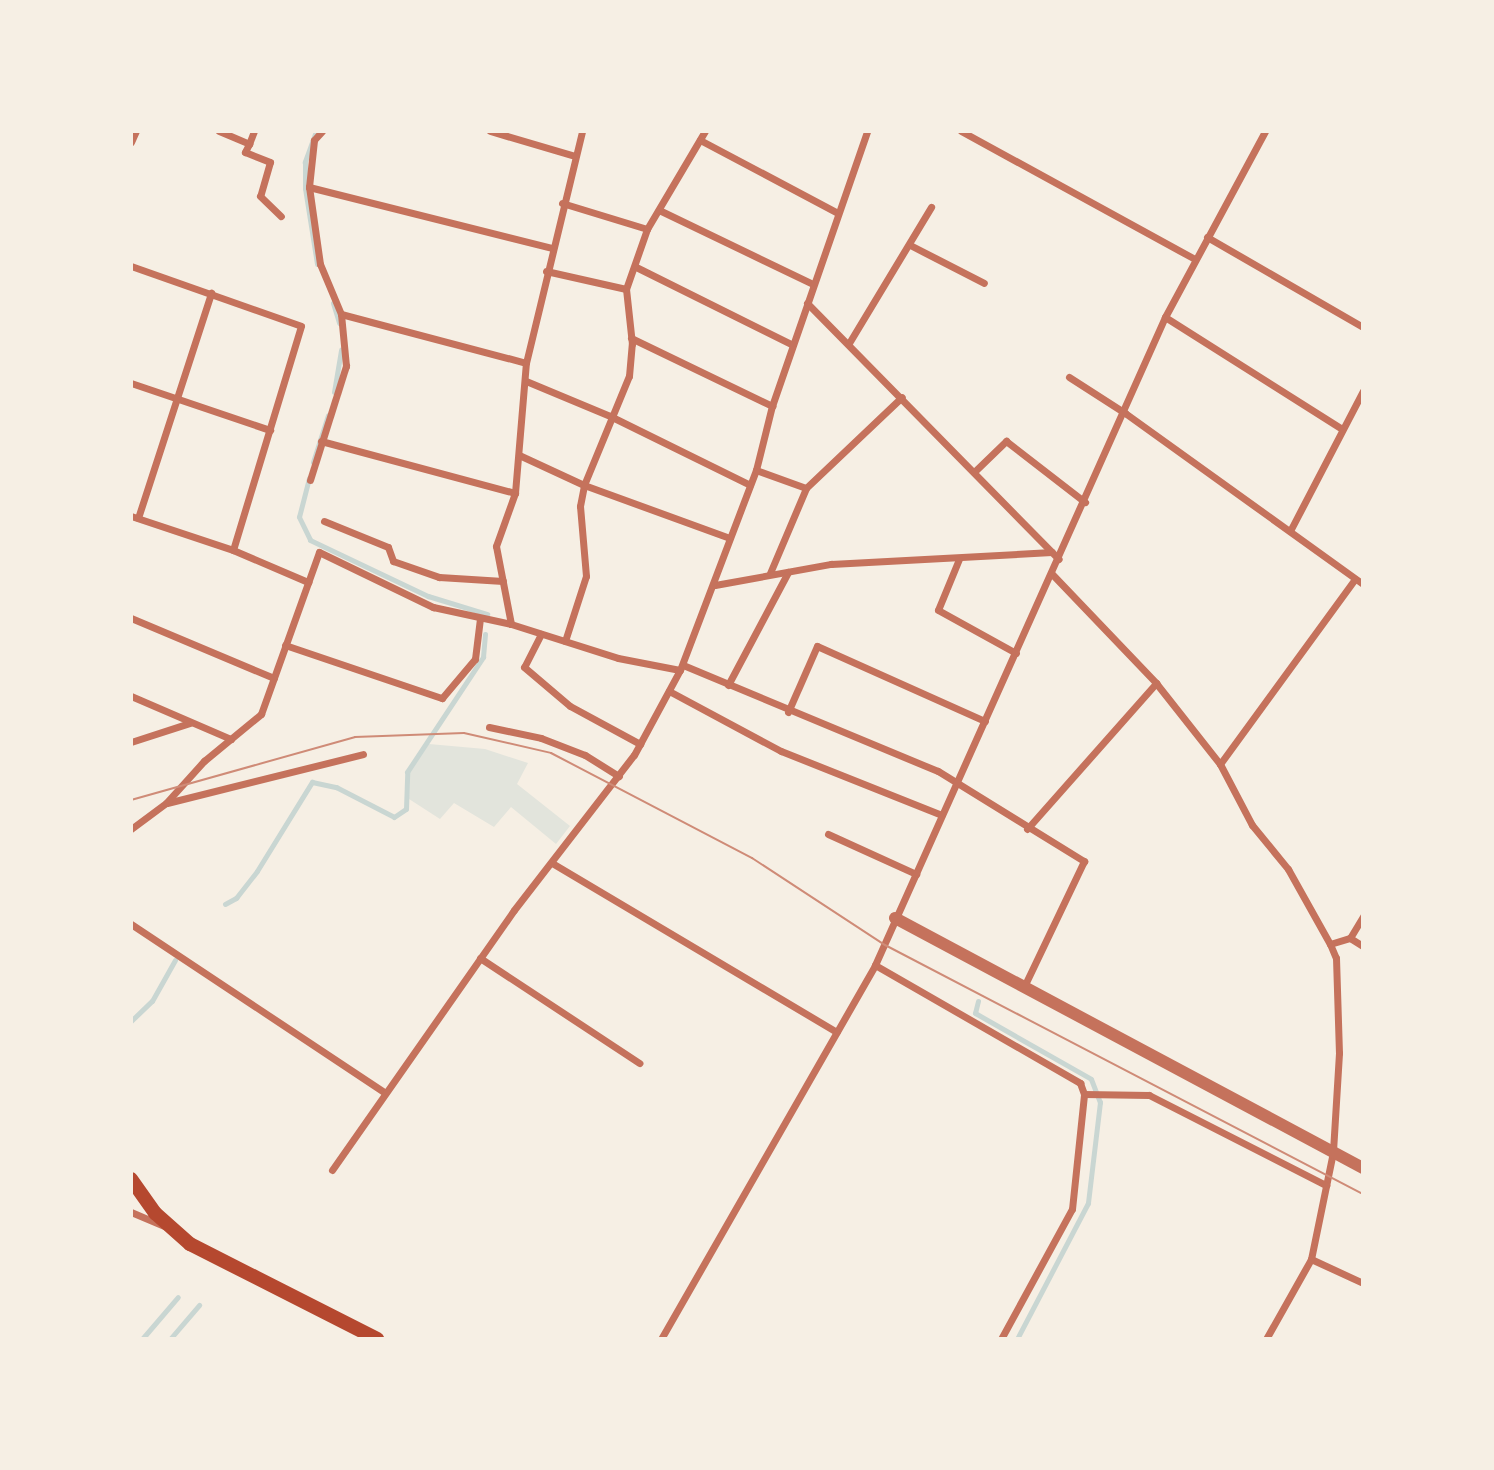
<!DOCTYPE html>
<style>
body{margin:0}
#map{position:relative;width:1494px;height:1470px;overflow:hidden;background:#f6efe4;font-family:Montserrat,sans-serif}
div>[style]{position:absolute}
.green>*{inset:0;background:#e2e4dc}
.stream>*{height:5px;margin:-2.5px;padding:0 2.5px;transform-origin:2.5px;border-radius:2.5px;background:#c9d6d2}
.minor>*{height:7px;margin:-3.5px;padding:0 3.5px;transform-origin:3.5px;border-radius:3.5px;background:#c5725c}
.tertiary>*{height:12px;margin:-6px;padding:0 6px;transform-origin:6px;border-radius:6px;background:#c5725c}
.secondary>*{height:14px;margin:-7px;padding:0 7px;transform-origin:7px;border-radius:7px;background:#b5482f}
.tram>*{height:2px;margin:-1px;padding:0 1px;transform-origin:1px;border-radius:1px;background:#cf8b77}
span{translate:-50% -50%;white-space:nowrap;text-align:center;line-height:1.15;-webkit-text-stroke:5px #f6efe4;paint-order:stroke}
.frame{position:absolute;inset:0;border:133px solid #f6efe4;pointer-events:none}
</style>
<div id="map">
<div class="green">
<div style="clip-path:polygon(429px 744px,485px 749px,528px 763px,517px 784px,570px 826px,556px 844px,511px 807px,494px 827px,454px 803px,440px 819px,409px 799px,410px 772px)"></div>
</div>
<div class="stream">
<div style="left:316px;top:131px;width:33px;rotate:110deg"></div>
<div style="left:305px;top:162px;width:26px;rotate:90deg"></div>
<div style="left:305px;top:188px;width:77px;rotate:81deg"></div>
<div style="left:333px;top:303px;width:21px;rotate:73deg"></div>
<div style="left:334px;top:392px;width:43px;rotate:-80.5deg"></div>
<div style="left:313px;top:462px;width:49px;rotate:-72.3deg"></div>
<div style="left:309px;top:478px;width:40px;rotate:104.4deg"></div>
<div style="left:299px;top:517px;width:25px;rotate:64deg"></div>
<div style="left:310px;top:540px;width:131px;rotate:25.4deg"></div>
<div style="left:428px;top:596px;width:62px;rotate:17deg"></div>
<div style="left:225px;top:904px;width:13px;rotate:-29deg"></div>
<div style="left:236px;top:898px;width:34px;rotate:-52deg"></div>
<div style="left:257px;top:871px;width:105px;rotate:-58.3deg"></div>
<div style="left:312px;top:782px;width:25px;rotate:12deg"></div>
<div style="left:336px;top:787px;width:65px;rotate:27.3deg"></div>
<div style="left:394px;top:817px;width:14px;rotate:-34deg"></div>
<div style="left:406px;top:809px;width:37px;rotate:-88deg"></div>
<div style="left:407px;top:772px;width:138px;rotate:-56.5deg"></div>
<div style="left:483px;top:657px;width:23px;rotate:-85deg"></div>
<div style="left:978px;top:1001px;width:12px;rotate:104deg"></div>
<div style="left:975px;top:1013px;width:133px;rotate:29.6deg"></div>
<div style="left:1091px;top:1079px;width:25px;rotate:69deg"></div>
<div style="left:1100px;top:1102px;width:102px;rotate:96.8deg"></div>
<div style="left:1088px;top:1203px;width:153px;rotate:117.6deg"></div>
<div style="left:131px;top:1021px;width:29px;rotate:-44deg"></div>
<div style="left:152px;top:1001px;width:47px;rotate:-60.7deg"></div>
<div style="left:142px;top:1339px;width:55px;rotate:-49.4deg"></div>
<div style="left:170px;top:1339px;width:45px;rotate:-49.5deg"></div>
</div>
<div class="minor">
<div style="left:219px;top:131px;width:33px;rotate:23deg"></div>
<div style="left:249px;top:144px;width:14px;rotate:-69deg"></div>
<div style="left:490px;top:131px;width:89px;rotate:16.4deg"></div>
<div style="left:961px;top:131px;width:264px;rotate:28.7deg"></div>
<div style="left:700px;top:140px;width:154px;rotate:27.9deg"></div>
<div style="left:131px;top:142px;width:12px;rotate:-66deg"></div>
<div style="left:249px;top:144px;width:9px;rotate:117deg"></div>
<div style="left:245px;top:152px;width:27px;rotate:22deg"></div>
<div style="left:270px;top:162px;width:35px;rotate:106deg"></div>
<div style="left:260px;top:196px;width:29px;rotate:44deg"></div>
<div style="left:309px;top:187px;width:250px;rotate:14.1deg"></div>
<div style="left:562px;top:203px;width:89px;rotate:17deg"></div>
<div style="left:659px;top:210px;width:171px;rotate:25.7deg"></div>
<div style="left:1207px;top:237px;width:180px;rotate:30deg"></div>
<div style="left:910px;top:245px;width:83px;rotate:27.2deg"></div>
<div style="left:131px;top:266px;width:180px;rotate:19.4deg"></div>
<div style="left:301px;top:326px;width:234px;rotate:106.9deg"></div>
<div style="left:636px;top:267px;width:175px;rotate:26.4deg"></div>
<div style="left:546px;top:271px;width:82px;rotate:12.7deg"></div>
<div style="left:807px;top:303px;width:359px;rotate:45.5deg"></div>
<div style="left:341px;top:314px;width:191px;rotate:14.8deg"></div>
<div style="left:1165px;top:317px;width:209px;rotate:32.3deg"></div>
<div style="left:631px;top:338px;width:157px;rotate:25.7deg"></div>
<div style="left:849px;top:343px;width:159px;rotate:-58.9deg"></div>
<div style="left:1069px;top:377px;width:67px;rotate:32.7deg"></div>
<div style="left:1125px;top:413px;width:293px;rotate:35.7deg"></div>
<div style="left:526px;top:381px;width:91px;rotate:22.6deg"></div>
<div style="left:610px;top:416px;width:156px;rotate:26.2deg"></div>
<div style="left:131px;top:383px;width:147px;rotate:18.7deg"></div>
<div style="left:321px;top:441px;width:201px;rotate:15deg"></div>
<div style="left:519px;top:455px;width:72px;rotate:24.8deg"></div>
<div style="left:584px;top:485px;width:155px;rotate:20deg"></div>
<div style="left:756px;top:470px;width:53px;rotate:19.8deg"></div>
<div style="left:974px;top:472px;width:45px;rotate:-44.1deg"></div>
<div style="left:1006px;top:441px;width:100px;rotate:37.7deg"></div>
<div style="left:310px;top:480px;width:120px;rotate:-72.5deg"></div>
<div style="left:346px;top:366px;width:52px;rotate:-95.5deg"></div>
<div style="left:341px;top:314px;width:54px;rotate:-112.8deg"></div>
<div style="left:320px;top:264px;width:78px;rotate:-98.1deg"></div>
<div style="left:309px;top:187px;width:47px;rotate:-83.9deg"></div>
<div style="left:314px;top:140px;width:12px;rotate:-48deg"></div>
<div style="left:131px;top:516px;width:108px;rotate:18.4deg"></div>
<div style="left:233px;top:550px;width:82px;rotate:23.1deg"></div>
<div style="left:138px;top:518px;width:237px;rotate:-72deg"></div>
<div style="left:324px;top:521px;width:69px;rotate:22.1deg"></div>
<div style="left:388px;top:547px;width:15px;rotate:70deg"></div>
<div style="left:393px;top:561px;width:49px;rotate:19.2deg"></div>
<div style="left:439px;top:577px;width:64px;rotate:3.6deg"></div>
<div style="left:1290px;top:531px;width:158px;rotate:-62.5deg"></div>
<div style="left:959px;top:559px;width:55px;rotate:112.4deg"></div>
<div style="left:938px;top:610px;width:89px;rotate:28.9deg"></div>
<div style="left:770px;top:573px;width:92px;rotate:-67deg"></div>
<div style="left:806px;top:488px;width:132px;rotate:-43.5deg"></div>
<div style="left:1052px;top:574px;width:151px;rotate:46.3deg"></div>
<div style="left:1156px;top:683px;width:103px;rotate:51.7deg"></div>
<div style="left:1220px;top:764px;width:69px;rotate:62.3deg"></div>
<div style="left:1252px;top:825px;width:57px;rotate:50.7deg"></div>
<div style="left:1288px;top:869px;width:86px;rotate:60.8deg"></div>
<div style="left:1330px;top:944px;width:15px;rotate:67deg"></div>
<div style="left:1336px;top:958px;width:95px;rotate:88.2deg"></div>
<div style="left:1339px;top:1053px;width:99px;rotate:93.5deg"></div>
<div style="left:1333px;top:1152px;width:109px;rotate:101.6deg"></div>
<div style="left:1311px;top:1259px;width:57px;rotate:24.8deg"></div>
<div style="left:715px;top:585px;width:118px;rotate:-10.3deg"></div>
<div style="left:831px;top:564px;width:221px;rotate:-3.1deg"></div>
<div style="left:131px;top:618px;width:155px;rotate:22.8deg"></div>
<div style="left:511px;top:624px;width:79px;rotate:-100.9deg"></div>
<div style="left:496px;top:546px;width:56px;rotate:-70.3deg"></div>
<div style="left:515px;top:493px;width:130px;rotate:-85.2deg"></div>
<div style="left:526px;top:363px;width:239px;rotate:-76.4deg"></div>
<div style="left:541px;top:634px;width:37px;rotate:117deg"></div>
<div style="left:524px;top:667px;width:60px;rotate:40.3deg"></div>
<div style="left:570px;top:706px;width:80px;rotate:28.5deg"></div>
<div style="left:565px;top:641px;width:68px;rotate:-72.1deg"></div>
<div style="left:586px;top:576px;width:70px;rotate:-94.9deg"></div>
<div style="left:580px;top:506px;width:21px;rotate:-79deg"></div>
<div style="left:584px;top:485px;width:118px;rotate:-67.6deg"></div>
<div style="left:629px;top:376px;width:32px;rotate:-85deg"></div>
<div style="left:632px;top:344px;width:55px;rotate:-96.2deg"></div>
<div style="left:626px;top:289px;width:64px;rotate:-70.7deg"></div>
<div style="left:647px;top:229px;width:114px;rotate:-59.4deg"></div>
<div style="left:285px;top:645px;width:166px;rotate:18.7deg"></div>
<div style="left:442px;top:698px;width:51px;rotate:-49.8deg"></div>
<div style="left:475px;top:659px;width:41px;rotate:-83deg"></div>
<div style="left:683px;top:665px;width:276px;rotate:22.6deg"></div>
<div style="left:938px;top:771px;width:172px;rotate:31.7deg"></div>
<div style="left:1084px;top:861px;width:140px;rotate:115.5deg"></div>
<div style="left:728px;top:685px;width:128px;rotate:-62deg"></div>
<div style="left:669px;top:691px;width:127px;rotate:28.2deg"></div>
<div style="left:781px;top:751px;width:173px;rotate:21.7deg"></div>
<div style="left:131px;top:696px;width:109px;rotate:23.3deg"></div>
<div style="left:788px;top:712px;width:72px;rotate:-66.3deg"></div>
<div style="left:817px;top:646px;width:184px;rotate:24.1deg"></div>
<div style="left:489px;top:727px;width:53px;rotate:11.9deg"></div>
<div style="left:541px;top:738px;width:47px;rotate:21.1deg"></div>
<div style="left:585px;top:755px;width:40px;rotate:32deg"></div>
<div style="left:131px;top:742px;width:62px;rotate:-17.9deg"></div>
<div style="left:1220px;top:764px;width:229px;rotate:-53.9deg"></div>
<div style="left:167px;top:803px;width:202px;rotate:-14deg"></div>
<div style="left:131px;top:829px;width:44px;rotate:-36.6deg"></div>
<div style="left:166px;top:803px;width:57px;rotate:-47.9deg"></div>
<div style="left:204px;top:761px;width:74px;rotate:-39.5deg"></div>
<div style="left:261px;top:714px;width:172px;rotate:-70.3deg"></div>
<div style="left:319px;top:552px;width:127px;rotate:25.8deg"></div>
<div style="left:433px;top:607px;width:80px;rotate:12.3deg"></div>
<div style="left:511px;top:624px;width:112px;rotate:17.6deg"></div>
<div style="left:618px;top:658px;width:63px;rotate:11deg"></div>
<div style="left:1027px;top:829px;width:195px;rotate:-48.5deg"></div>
<div style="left:828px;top:834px;width:97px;rotate:24.4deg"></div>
<div style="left:552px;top:863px;width:331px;rotate:30.7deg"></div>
<div style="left:131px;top:924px;width:305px;rotate:33.6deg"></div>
<div style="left:1350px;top:938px;width:26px;rotate:-59deg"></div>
<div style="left:1330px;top:944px;width:21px;rotate:-17deg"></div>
<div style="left:1350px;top:938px;width:15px;rotate:32deg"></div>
<div style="left:480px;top:958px;width:191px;rotate:33.4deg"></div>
<div style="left:875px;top:965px;width:237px;rotate:29.9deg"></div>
<div style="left:1080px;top:1083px;width:12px;rotate:70deg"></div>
<div style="left:332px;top:1170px;width:317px;rotate:-55deg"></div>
<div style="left:514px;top:910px;width:196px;rotate:-52.3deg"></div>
<div style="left:634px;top:755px;width:97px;rotate:-61.6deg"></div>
<div style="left:680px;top:670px;width:214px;rotate:-69.2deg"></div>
<div style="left:756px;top:470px;width:66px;rotate:-76deg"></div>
<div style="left:772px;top:406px;width:291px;rotate:-70.9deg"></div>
<div style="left:131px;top:1212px;width:38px;rotate:23deg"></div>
<div style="left:661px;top:1339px;width:431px;rotate:-60.2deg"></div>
<div style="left:875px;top:965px;width:710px;rotate:-65.89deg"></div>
<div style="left:1165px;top:317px;width:211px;rotate:-61.7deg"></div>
<div style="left:1001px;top:1339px;width:148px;rotate:-61.4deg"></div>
<div style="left:1072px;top:1209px;width:116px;rotate:-84deg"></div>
<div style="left:1084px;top:1094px;width:65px;rotate:0.9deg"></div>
<div style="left:1149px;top:1095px;width:199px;rotate:27deg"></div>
<div style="left:1266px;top:1339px;width:92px;rotate:-60.6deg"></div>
</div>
<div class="tertiary">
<div style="left:895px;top:918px;width:531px;rotate:28.11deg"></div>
</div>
<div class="secondary">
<div style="left:131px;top:1179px;width:42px;rotate:54.8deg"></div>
<div style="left:155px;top:1213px;width:47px;rotate:41.5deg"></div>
<div style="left:190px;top:1244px;width:210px;rotate:26.9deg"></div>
</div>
<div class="tram">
<div style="left:131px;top:800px;width:233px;rotate:-15.7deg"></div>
<div style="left:355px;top:737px;width:109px;rotate:-2.1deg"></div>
<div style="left:464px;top:733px;width:89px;rotate:12.9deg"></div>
<div style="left:551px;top:753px;width:227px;rotate:27.6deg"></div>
<div style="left:752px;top:858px;width:159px;rotate:33.2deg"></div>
<div style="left:885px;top:945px;width:539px;rotate:27.52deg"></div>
</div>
<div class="frame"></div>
</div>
